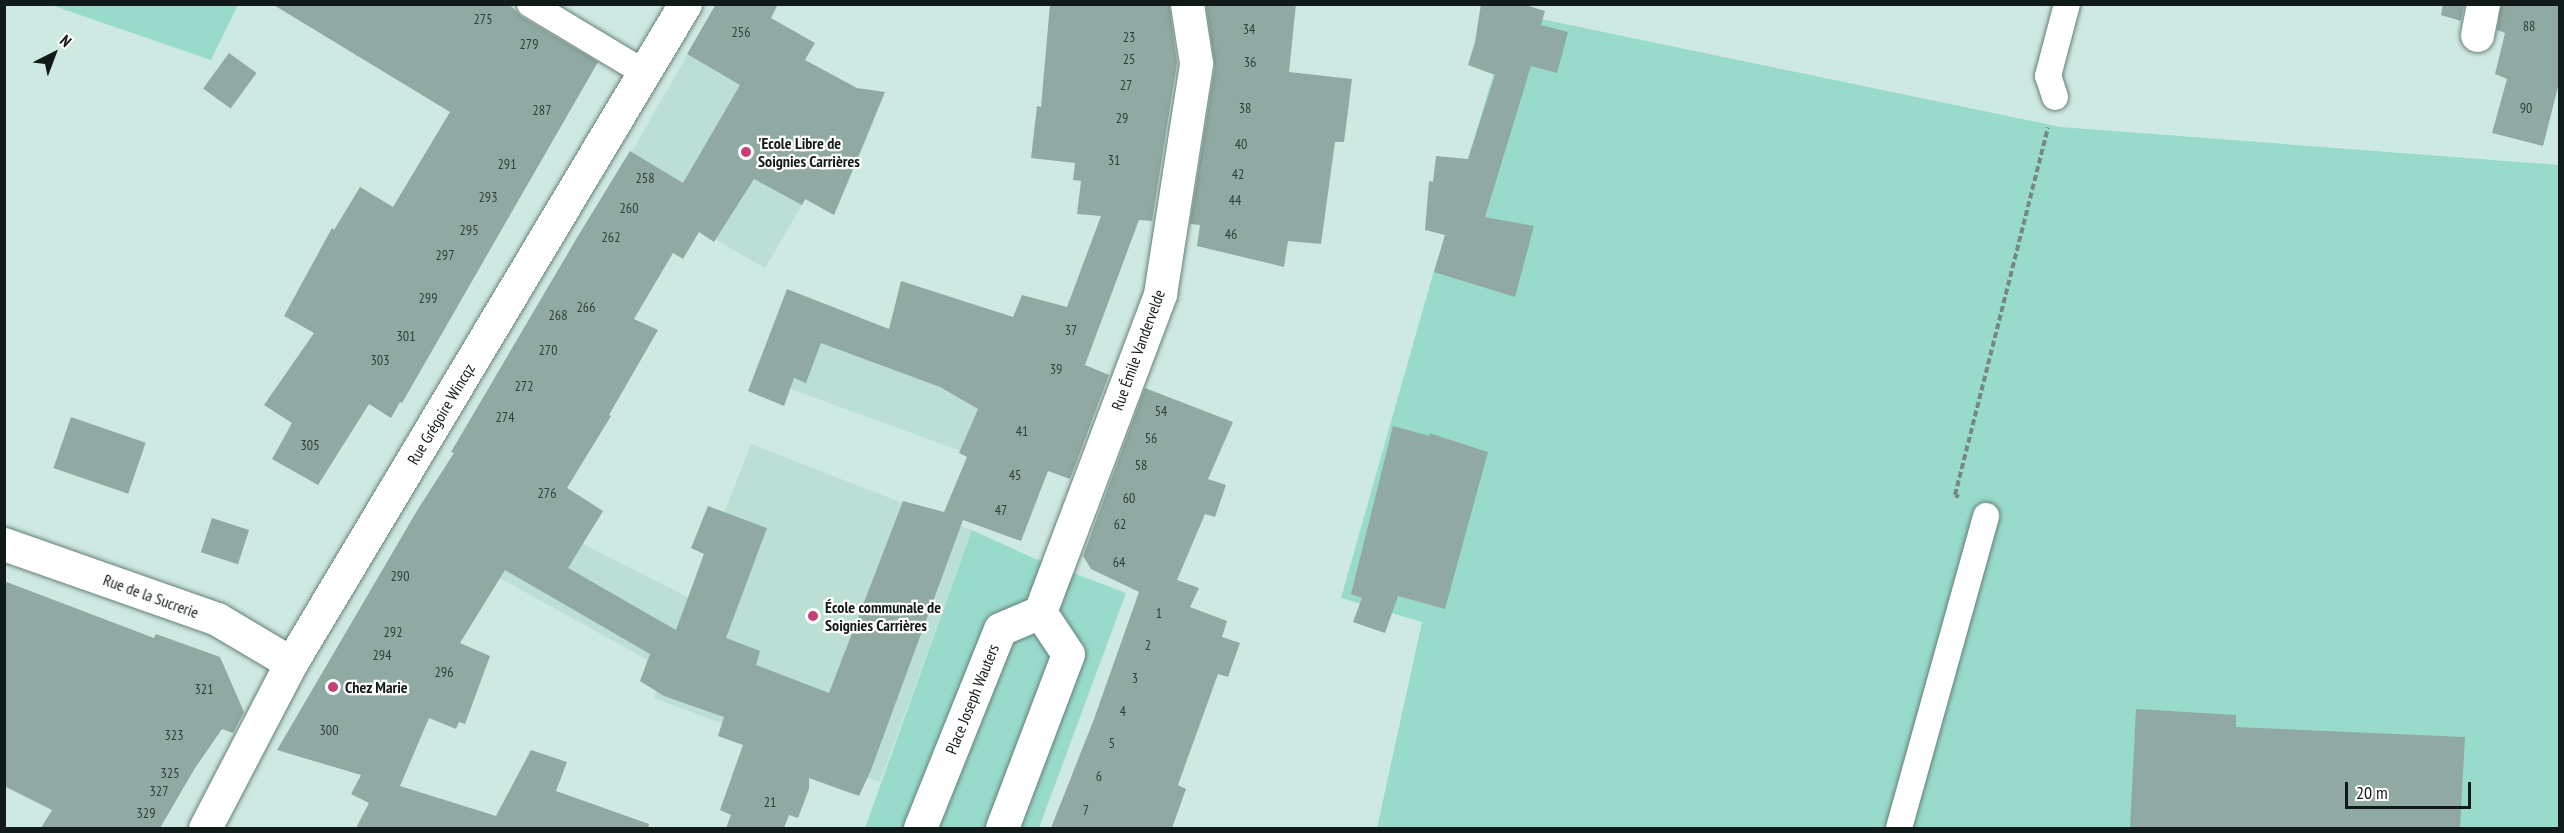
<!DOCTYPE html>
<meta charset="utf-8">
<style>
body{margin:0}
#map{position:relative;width:2564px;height:833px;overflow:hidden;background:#cee9e2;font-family:"PT Sans Narrow",sans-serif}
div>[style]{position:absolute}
.built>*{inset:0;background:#bbded5;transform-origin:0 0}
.green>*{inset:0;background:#98dbcb}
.building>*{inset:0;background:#90aaa3;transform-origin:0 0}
.path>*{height:4px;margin-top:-2px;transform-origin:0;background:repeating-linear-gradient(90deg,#758884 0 6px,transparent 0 9px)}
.roads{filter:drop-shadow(0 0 2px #667f79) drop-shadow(0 0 2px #667f79)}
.service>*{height:26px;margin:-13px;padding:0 13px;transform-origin:13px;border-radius:13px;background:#fff}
.minor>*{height:33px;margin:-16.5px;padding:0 16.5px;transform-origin:16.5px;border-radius:16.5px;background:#fff}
.dots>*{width:16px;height:16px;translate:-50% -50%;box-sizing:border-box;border:3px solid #fff;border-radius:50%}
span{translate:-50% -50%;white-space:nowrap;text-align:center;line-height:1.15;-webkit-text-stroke:4.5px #fff;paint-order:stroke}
.number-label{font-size:14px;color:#303e3b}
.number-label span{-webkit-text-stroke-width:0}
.poi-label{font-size:16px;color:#101a18;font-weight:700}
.left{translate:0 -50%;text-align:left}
.street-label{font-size:16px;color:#101a18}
.frame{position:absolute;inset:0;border:6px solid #101a18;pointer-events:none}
.north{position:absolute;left:24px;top:24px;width:60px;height:60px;-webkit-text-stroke:4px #fff;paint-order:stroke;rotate:42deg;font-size:16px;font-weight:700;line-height:24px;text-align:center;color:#101a18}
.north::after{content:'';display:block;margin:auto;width:21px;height:27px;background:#101a18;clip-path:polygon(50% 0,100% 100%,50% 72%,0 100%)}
.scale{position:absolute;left:2345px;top:782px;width:126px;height:27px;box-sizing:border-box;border:3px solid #101a18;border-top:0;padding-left:8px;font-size:18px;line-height:21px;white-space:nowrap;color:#101a18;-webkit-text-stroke:4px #fff;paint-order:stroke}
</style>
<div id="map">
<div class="built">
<div style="clip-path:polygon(704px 26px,874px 122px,834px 215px,806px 198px,765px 268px,615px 181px)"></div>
<div style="left:802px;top:309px;width:222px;height:79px;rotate:20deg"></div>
<div style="clip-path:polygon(751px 444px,972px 530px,880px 782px,654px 698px,664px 669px,498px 577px,453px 460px,587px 546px,691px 599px)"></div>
</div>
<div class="green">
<div style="clip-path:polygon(51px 5px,238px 4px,238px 5px,211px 60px)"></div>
<div style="clip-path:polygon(1512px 13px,2061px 127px,2559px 165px,2559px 828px,1377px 828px,1422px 622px,1341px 598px,1431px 281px)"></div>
<div style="clip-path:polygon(972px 530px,1033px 558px,1126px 593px,1039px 828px,865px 828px)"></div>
</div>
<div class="building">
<div style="clip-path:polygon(272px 4px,509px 4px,522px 17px,598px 62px,402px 403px,400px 402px,391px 418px,369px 404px,318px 485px,272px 459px,292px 423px,264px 405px,314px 333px,284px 316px,332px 228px,334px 230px,360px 187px,393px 207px,450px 112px)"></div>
<div style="clip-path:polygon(716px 4px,778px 4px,771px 18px,815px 43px,805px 60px,857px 88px,885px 92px,834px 215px,805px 199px,802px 205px,754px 179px,714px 242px,699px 232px,683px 259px,673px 253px,634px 319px,658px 330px,609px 415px,611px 416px,567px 488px,603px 511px,568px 568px,676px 630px,704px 554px,691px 548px,708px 506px,767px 528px,726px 638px,760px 651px,756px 665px,829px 693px,903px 501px,944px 512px,967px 457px,959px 453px,978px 409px,940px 387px,821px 343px,806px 383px,794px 378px,784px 406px,748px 391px,787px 289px,889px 329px,901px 281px,1013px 317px,1022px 295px,1067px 307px,1101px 216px,1077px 214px,1081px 181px,1073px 180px,1075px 163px,1031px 158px,1037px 106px,1041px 107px,1050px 4px,1169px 4px,1177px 63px,1152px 221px,1139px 220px,1085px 365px,1109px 375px,1070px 479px,1048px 471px,1021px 541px,963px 520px,871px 770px,859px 796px,809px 778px,809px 789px,798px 818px,789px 815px,784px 828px,726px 828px,731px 815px,720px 810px,743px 745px,718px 736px,724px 717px,664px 696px,640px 681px,650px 654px,505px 570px,460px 643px,490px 656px,465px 724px,459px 722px,456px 729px,429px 718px,400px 786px,496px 816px,531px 750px,567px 762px,556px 791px,649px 824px,648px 828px,356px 828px,369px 803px,351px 794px,361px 775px,277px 750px,418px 509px,454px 453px,451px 452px,578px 236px,630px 151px,683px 183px,740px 85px,687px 54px)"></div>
<div style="clip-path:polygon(1206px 4px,1296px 4px,1289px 72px,1352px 79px,1344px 142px,1335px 142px,1321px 244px,1288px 241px,1284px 267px,1197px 246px,1200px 225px,1190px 224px,1215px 66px)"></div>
<div style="clip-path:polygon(1481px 4px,1522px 4px,1545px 11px,1541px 25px,1568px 32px,1557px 73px,1531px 66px,1485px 217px,1534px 226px,1515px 297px,1434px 272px,1445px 235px,1425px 230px,1429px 181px,1433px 182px,1436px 156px,1468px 159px,1495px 75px,1468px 65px,1475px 42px)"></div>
<div style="clip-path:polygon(2443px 4px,2464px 4px,2461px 21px,2441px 15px)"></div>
<div style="clip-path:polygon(2501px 4px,2559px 4px,2559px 83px,2543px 146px,2492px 133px,2507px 79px,2495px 74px,2505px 33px,2497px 30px)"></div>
<div style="left:229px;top:53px;width:34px;height:44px;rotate:36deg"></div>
<div style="clip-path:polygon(1145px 388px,1233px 422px,1208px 479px,1226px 485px,1215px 517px,1205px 514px,1177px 580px,1199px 588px,1190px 607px,1227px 621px,1222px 637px,1240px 643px,1228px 677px,1218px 674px,1178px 785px,1186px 789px,1172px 828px,1051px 828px,1094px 719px,1139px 592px,1091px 569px,1083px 556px)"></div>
<div style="left:71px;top:417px;width:79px;height:54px;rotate:19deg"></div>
<div style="clip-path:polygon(1393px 426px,1430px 436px,1429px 433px,1488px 452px,1445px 609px,1398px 596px,1385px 633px,1353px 622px,1362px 598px,1351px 594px)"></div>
<div style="left:212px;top:518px;width:39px;height:36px;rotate:18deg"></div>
<div style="clip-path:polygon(4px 581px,154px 638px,156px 634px,220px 657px,244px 712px,233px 733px,222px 729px,195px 768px,160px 828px,41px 828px,52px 810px,4px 786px)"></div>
<div style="clip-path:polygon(2136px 709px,2236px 715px,2236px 727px,2465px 737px,2460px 828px,2130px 828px)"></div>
</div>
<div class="path">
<div style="left:1959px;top:497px;width:4px;rotate:-153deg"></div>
<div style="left:1955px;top:495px;width:379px;rotate:-75.8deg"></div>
</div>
<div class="roads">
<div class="service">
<div style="left:530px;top:4px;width:134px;rotate:31deg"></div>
<div style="left:2055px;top:97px;width:22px;rotate:-108deg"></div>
<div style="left:2048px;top:76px;width:74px;rotate:-75.2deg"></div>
<div style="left:1899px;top:828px;width:324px;rotate:-74.4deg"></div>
</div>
<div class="minor">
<div style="left:2477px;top:35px;width:32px;rotate:-79deg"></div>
<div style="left:4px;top:544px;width:226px;rotate:19.4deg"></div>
<div style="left:217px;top:619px;width:86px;rotate:30.7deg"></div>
<div style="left:1040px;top:612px;width:340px;rotate:-69.3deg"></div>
<div style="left:1160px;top:294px;width:234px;rotate:-81.1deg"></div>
<div style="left:1196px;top:63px;width:60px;rotate:-98.7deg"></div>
<div style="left:205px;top:828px;width:186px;rotate:-62.5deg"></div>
<div style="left:291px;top:663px;width:768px;rotate:-59.13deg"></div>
<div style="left:920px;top:828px;width:214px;rotate:-68.1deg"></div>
<div style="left:1000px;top:629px;width:43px;rotate:-23deg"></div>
<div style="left:1040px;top:612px;width:50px;rotate:56.3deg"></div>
<div style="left:1068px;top:654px;width:186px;rotate:110.8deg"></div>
</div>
</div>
<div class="dots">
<div style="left:746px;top:152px;background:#c63d78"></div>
<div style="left:813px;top:616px;background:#c63d78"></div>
<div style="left:333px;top:687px;background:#c63d78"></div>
</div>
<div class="number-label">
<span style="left:483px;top:19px">275</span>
<span style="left:2529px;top:26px">88</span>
<span style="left:1249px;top:29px">34</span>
<span style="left:741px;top:32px">256</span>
<span style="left:1129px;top:37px">23</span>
<span style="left:529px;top:44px">279</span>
<span style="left:1129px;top:59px">25</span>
<span style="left:1250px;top:62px">36</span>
<span style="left:1126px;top:85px">27</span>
<span style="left:1245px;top:108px">38</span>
<span style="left:2526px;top:108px">90</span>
<span style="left:542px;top:110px">287</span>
<span style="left:1122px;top:118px">29</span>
<span style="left:1241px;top:144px">40</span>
<span style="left:1114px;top:160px">31</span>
<span style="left:507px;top:164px">291</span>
<span style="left:1238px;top:174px">42</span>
<span style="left:645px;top:178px">258</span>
<span style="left:488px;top:197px">293</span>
<span style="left:1235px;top:200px">44</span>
<span style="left:629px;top:208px">260</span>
<span style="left:469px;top:230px">295</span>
<span style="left:1231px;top:234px">46</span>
<span style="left:611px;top:237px">262</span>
<span style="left:445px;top:255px">297</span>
<span style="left:428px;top:298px">299</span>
<span style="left:586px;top:307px">266</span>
<span style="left:558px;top:315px">268</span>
<span style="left:1071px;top:330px">37</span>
<span style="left:406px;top:336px">301</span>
<span style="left:548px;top:350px">270</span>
<span style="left:380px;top:360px">303</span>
<span style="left:1056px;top:369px">39</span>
<span style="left:524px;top:386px">272</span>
<span style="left:1161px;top:411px">54</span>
<span style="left:505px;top:417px">274</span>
<span style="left:1022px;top:431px">41</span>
<span style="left:1151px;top:438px">56</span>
<span style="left:310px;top:445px">305</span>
<span style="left:1141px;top:465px">58</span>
<span style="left:1015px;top:475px">45</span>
<span style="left:547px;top:493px">276</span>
<span style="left:1129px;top:498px">60</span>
<span style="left:1001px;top:510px">47</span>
<span style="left:1120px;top:524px">62</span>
<span style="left:1119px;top:562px">64</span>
<span style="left:400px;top:576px">290</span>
<span style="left:1159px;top:613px">1</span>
<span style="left:393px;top:632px">292</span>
<span style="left:1148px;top:645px">2</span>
<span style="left:382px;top:655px">294</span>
<span style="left:444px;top:672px">296</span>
<span style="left:1135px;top:678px">3</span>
<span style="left:204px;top:689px">321</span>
<span style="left:1123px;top:711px">4</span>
<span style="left:329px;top:730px">300</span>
<span style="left:174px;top:735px">323</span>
<span style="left:1112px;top:743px">5</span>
<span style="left:170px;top:773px">325</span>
<span style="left:1099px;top:776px">6</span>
<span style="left:159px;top:791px">327</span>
<span style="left:770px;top:802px">21</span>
<span style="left:1086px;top:810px">7</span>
<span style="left:146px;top:813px">329</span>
</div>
<div class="poi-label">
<span class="left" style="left:758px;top:152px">'Ecole Libre de<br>Soignies Carrières</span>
<span class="left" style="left:825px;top:616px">École communale de<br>Soignies Carrières</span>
<span class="left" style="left:345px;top:687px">Chez Marie</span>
</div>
<div class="street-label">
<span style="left:1138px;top:350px;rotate:-70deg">Rue Émile Vandervelde</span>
<span style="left:441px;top:414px;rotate:-59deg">Rue Grégoire Wincqz</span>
<span style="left:151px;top:596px;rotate:20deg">Rue de la Sucrerie</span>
<span style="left:972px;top:699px;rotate:-68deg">Place Joseph Wauters</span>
</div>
<div class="frame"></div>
<div class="north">N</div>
<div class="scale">20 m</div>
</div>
